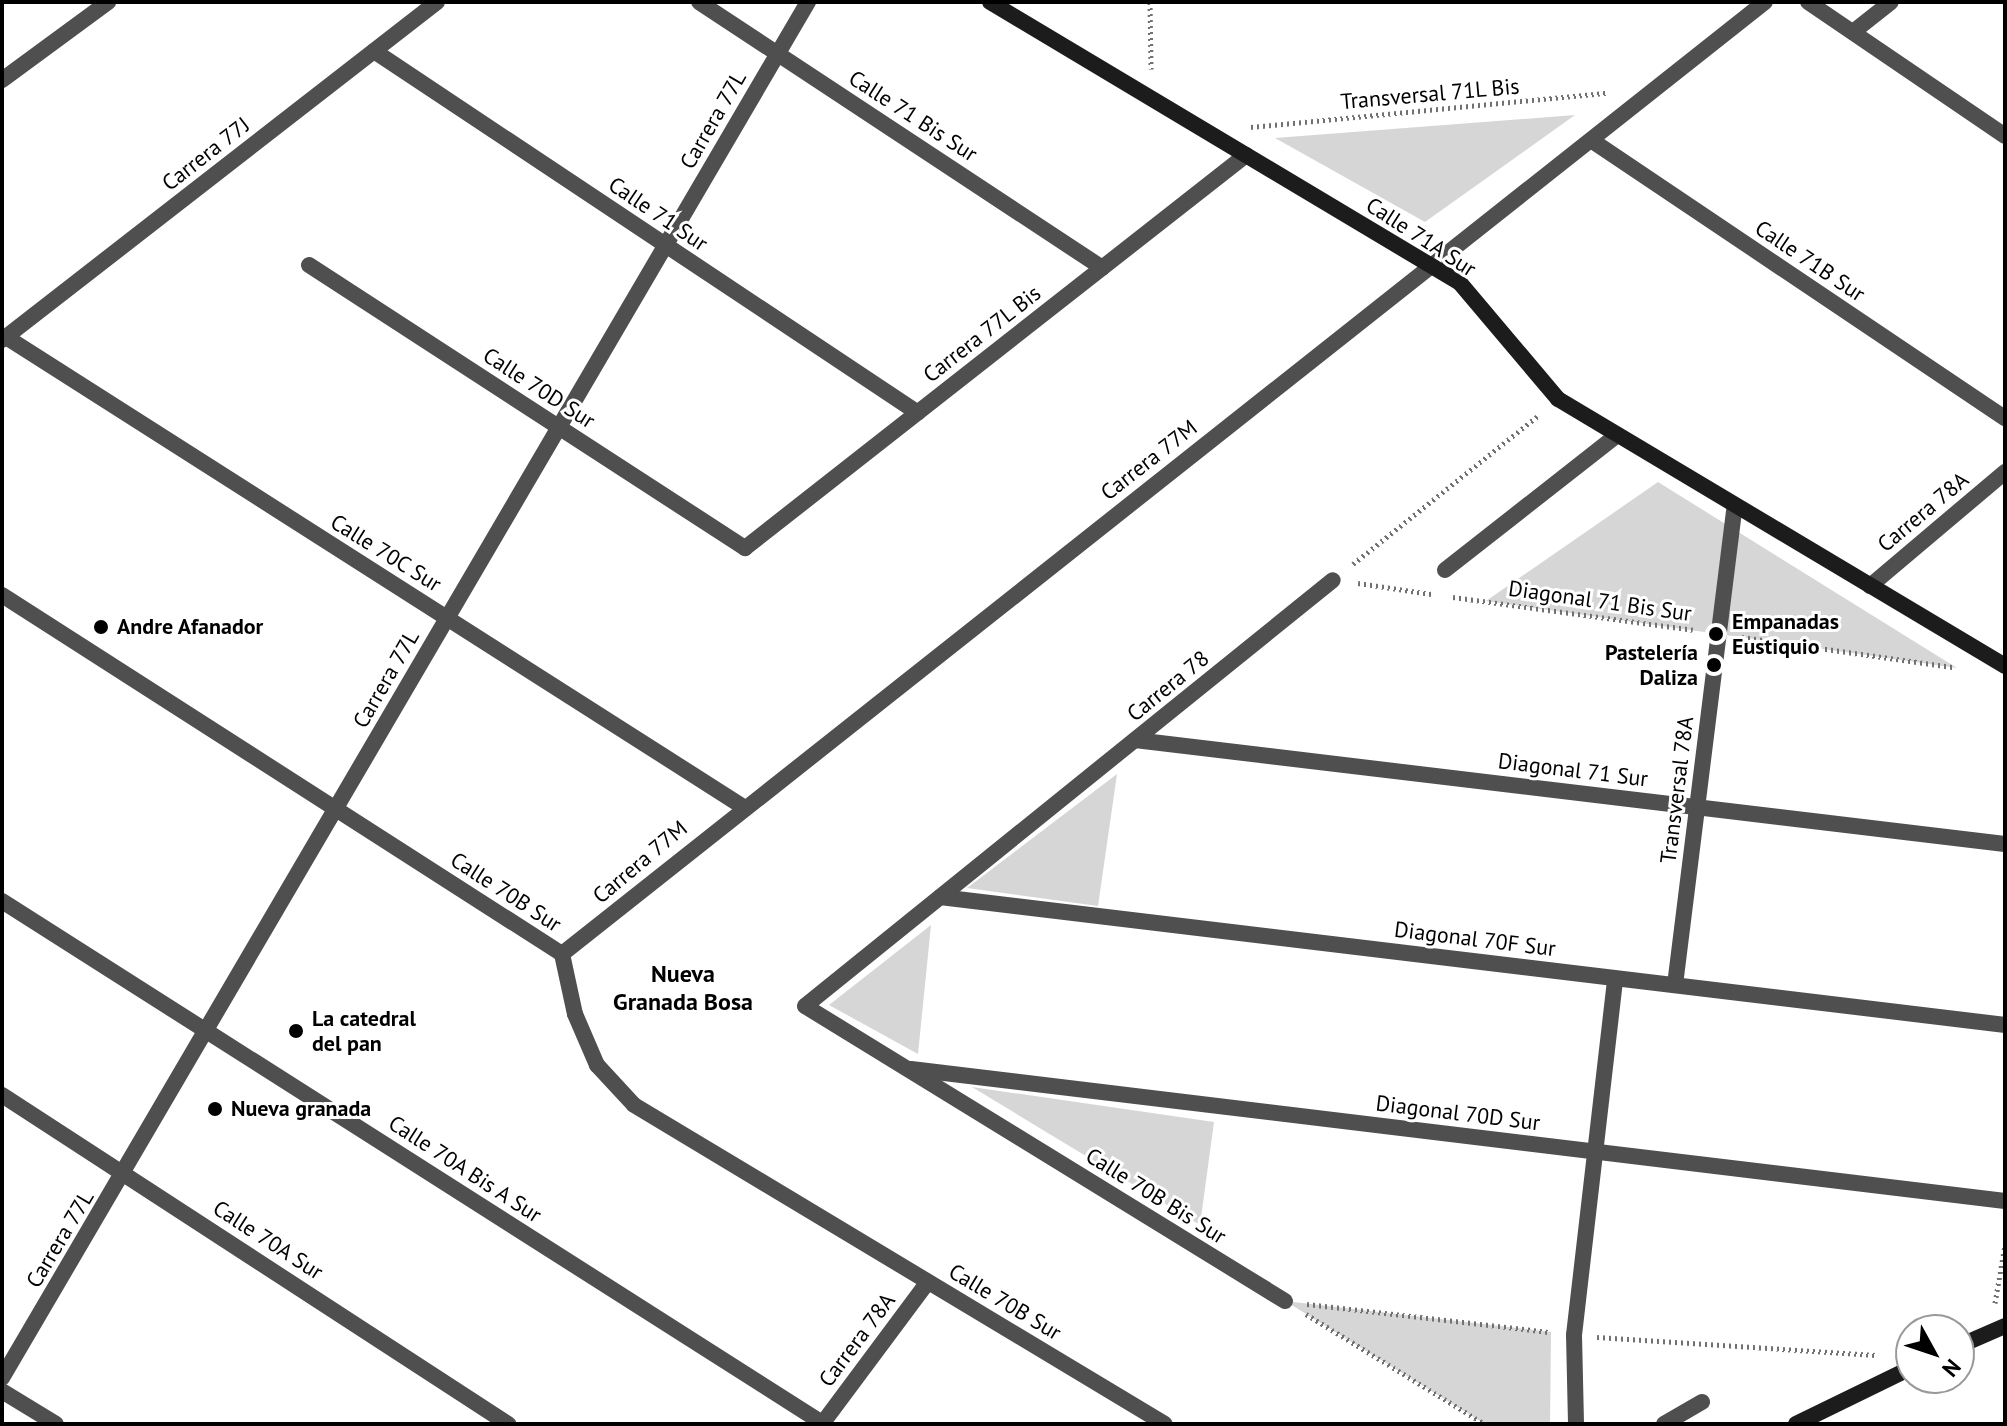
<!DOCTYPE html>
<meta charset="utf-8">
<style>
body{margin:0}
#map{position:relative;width:2007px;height:1426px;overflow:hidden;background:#fff;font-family:"PT Sans",sans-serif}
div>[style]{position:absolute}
.green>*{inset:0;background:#d6d6d6}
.path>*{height:5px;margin-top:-2.5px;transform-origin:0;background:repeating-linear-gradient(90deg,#717171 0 2px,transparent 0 6px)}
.lane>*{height:16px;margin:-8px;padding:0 8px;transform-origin:8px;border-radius:8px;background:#4f4f4f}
.street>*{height:16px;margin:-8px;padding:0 8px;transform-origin:8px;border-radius:8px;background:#4f4f4f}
.secondary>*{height:16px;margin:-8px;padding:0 8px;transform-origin:8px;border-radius:8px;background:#1c1c1c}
.dots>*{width:22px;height:22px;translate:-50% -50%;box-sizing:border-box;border:4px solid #fff;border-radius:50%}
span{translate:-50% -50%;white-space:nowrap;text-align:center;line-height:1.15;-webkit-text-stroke:6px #fff;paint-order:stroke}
.street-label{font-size:22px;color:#000}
.poi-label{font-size:22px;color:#000;font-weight:700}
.left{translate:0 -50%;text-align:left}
.right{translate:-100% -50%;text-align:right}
.neighbourhood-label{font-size:24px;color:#000;font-weight:700}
.frame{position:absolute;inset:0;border:4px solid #000;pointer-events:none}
.north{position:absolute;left:1895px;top:1314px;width:80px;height:80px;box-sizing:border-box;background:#fff;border:2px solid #999;border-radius:50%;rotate:130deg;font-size:22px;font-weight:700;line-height:32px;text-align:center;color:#000}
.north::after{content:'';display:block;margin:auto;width:28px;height:36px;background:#000;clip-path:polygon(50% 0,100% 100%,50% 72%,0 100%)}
</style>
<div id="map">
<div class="green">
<div style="clip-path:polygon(1575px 115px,1425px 222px,1275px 138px)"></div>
<div style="clip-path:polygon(1658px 482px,1957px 668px,1486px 601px)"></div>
<div style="clip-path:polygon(1117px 774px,1098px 906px,967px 888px)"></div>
<div style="clip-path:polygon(931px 925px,918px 1054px,829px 1005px)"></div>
<div style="clip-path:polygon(972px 1087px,1214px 1122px,1200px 1225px)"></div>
<div style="clip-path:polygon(1285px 1301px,1551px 1332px,1550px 1424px,1485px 1424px)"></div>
</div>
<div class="path">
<div style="left:1150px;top:2px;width:67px;rotate:89.1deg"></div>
<div style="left:1251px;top:127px;width:358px;rotate:-5.5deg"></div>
<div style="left:1353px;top:564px;width:238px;rotate:-38.7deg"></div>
<div style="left:1358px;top:583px;width:74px;rotate:8.6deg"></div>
<div style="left:1453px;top:597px;width:242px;rotate:7.8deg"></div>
<div style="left:1742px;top:637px;width:214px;rotate:8.1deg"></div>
<div style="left:1995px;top:1303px;width:59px;rotate:-80.2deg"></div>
<div style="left:1307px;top:1304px;width:243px;rotate:6.6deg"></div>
<div style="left:1306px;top:1314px;width:210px;rotate:31.6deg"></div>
<div style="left:1597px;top:1337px;width:279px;rotate:3.7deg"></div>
</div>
<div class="lane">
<div style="left:1445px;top:570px;width:219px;rotate:-38.1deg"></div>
<div style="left:1574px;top:1335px;width:89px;rotate:88.7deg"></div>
<div style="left:1664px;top:1424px;width:44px;rotate:-30.1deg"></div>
</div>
<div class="street">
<div style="left:699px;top:2px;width:483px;rotate:33.4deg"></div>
<div style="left:1808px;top:2px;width:238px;rotate:34.2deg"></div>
<div style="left:1853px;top:32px;width:48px;rotate:-38.3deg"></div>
<div style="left:374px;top:51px;width:653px;rotate:33.64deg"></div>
<div style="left:2px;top:80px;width:132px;rotate:-36.3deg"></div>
<div style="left:1591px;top:140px;width:499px;rotate:33.9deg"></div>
<div style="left:309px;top:265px;width:520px;rotate:32.99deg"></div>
<div style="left:745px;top:548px;width:637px;rotate:-38.11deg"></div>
<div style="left:6px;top:337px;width:873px;rotate:32.51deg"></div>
<div style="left:2px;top:340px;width:551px;rotate:-37.85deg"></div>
<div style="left:1870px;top:586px;width:177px;rotate:-40.2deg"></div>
<div style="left:2px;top:595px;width:665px;rotate:32.66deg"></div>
<div style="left:562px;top:954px;width:61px;rotate:77.8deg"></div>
<div style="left:575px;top:1014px;width:56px;rotate:66.7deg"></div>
<div style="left:597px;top:1065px;width:54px;rotate:47.2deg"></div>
<div style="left:634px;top:1105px;width:619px;rotate:31deg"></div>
<div style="left:1135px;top:740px;width:876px;rotate:6.82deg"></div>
<div style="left:940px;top:897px;width:1073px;rotate:6.85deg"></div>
<div style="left:2px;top:901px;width:974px;rotate:32.47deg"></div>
<div style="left:562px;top:954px;width:1534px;rotate:-38.36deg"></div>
<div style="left:1675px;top:985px;width:483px;rotate:-82.9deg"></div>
<div style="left:911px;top:1069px;width:1102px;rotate:6.88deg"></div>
<div style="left:2px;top:1095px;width:604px;rotate:33.03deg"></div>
<div style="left:1285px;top:1301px;width:563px;rotate:-148.43deg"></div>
<div style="left:805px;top:1006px;width:678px;rotate:-38.9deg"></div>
<div style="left:1574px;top:1335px;width:359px;rotate:-83.4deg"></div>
<div style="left:2px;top:1378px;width:1595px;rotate:-59.64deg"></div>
<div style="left:2px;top:1391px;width:63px;rotate:31.4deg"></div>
<div style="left:822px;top:1424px;width:177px;rotate:-53.3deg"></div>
</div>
<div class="secondary">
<div style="left:990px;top:2px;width:548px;rotate:30.87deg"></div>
<div style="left:1460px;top:283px;width:152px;rotate:49.8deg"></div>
<div style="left:1558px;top:399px;width:521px;rotate:30.85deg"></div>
<div style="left:1959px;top:1346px;width:50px;rotate:-23.5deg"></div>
<div style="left:1796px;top:1424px;width:128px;rotate:-26deg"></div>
</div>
<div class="dots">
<div style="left:101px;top:627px;background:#000"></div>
<div style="left:1716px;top:634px;background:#000"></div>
<div style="left:1714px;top:665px;background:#000"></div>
<div style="left:296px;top:1031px;background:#000"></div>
<div style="left:215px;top:1109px;background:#000"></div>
</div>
<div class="street-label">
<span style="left:1430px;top:94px;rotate:-5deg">Transversal 71L Bis</span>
<span style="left:913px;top:116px;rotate:33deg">Calle 71 Bis Sur</span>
<span style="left:713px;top:120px;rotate:-60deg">Carrera 77L</span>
<span style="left:206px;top:154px;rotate:-38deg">Carrera 77J</span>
<span style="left:658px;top:214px;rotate:34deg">Calle 71 Sur</span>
<span style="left:1421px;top:237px;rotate:33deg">Calle 71A Sur</span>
<span style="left:1810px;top:261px;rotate:34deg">Calle 71B Sur</span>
<span style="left:982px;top:334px;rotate:-38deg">Carrera 77L Bis</span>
<span style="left:539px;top:388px;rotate:33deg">Calle 70D Sur</span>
<span style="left:1149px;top:460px;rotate:-38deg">Carrera 77M</span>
<span style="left:1923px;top:512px;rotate:-40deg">Carrera 78A</span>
<span style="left:386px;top:553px;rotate:32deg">Calle 70C Sur</span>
<span style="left:1600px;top:601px;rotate:8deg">Diagonal 71 Bis Sur</span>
<span style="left:386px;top:679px;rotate:-60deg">Carrera 77L</span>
<span style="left:1168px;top:686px;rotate:-39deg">Carrera 78</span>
<span style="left:1573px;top:770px;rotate:7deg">Diagonal 71 Sur</span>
<span style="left:1677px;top:790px;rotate:-83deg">Transversal 78A</span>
<span style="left:640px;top:862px;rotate:-40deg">Carrera 77M</span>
<span style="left:506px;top:892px;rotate:33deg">Calle 70B Sur</span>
<span style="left:1475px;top:939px;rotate:7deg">Diagonal 70F Sur</span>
<span style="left:1458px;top:1113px;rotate:7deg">Diagonal 70D Sur</span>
<span style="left:465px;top:1169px;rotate:33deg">Calle 70A Bis A Sur</span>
<span style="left:1156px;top:1196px;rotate:32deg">Calle 70B Bis Sur</span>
<span style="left:60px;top:1239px;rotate:-59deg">Carrera 77L</span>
<span style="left:268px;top:1240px;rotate:33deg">Calle 70A Sur</span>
<span style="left:1005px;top:1302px;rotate:31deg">Calle 70B Sur</span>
<span style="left:857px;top:1340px;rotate:-53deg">Carrera 78A</span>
</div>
<div class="poi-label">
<span class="left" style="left:1732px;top:634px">Empanadas<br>Eustiquio</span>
<span class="left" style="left:117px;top:627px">Andre Afanador</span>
<span class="right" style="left:1698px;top:665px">Pastelería<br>Daliza</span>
<span class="left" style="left:312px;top:1031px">La catedral<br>del pan</span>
<span class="left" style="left:231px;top:1109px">Nueva granada</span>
</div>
<div class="neighbourhood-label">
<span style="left:683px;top:988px">Nueva<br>Granada Bosa</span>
</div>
<div class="frame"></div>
<div class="north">N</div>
</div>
